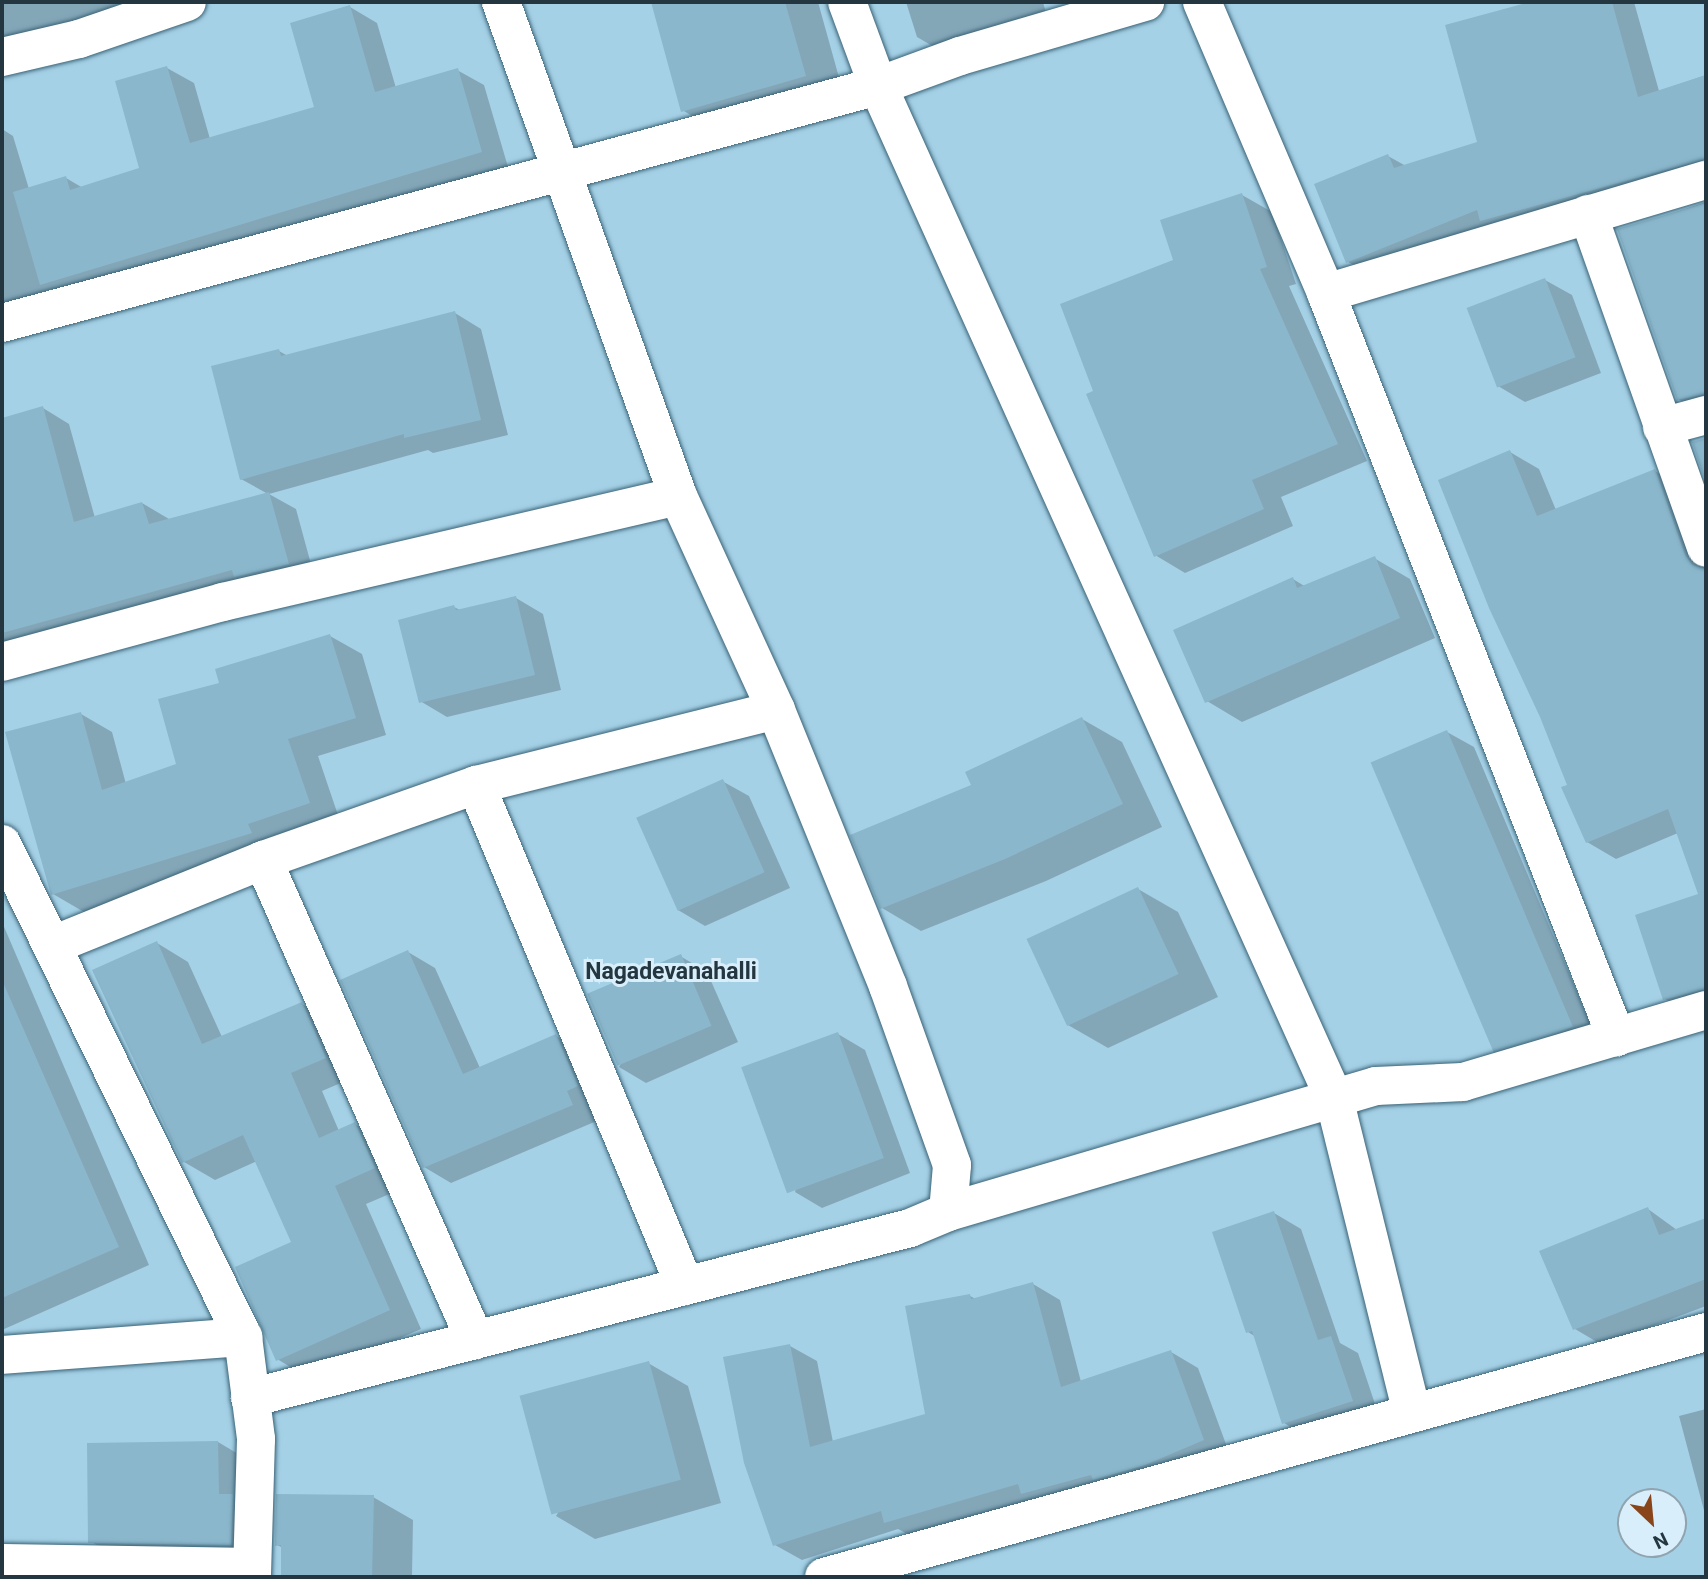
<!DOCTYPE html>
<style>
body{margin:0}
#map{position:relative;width:1708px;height:1579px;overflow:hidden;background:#a5d1e7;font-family:Roboto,sans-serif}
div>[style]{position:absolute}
.shadow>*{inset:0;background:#0003}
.building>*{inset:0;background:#8bb7cc;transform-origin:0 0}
.roads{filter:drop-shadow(0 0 2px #3a6376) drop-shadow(0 0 2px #3a6376)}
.street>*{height:38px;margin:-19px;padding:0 19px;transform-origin:19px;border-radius:19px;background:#fff}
span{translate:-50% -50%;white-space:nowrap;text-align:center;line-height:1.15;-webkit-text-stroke:6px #d8eefa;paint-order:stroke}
.neighbourhood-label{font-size:23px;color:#24363f;font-weight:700}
.frame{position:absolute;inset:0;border:4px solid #24363f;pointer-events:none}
.north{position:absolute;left:1617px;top:1488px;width:70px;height:70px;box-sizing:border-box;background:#d8eefa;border:2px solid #90a4af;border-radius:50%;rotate:154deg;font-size:19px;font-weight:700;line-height:28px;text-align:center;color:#24363f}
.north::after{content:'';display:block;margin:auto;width:24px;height:32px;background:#894519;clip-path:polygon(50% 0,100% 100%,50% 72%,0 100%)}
</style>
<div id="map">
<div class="shadow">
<div style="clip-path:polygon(2px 2px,181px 2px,2px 49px)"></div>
<div style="clip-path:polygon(818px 2px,845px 99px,722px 133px,682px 110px,653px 3px)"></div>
<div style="clip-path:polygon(906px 2px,1043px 2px,1051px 31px,953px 58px,917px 37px)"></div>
<div style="clip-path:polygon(1536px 2px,1634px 2px,1659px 91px,1706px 75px,1706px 182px,1375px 277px,1348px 262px,1388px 156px,1406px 166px,1479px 144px,1447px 27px)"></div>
<div style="clip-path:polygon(350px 7px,377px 23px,396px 88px,457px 70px,484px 85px,508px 167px,68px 299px,52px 289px,2px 305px,2px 129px,13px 136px,29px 189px,66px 178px,83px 188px,142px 169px,167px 68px,194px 83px,210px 139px,316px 108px)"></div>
<div style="clip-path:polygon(1242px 195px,1272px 212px,1296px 284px,1289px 286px,1367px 461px,1281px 497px,1293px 526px,1185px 573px,1155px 555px,1095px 392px)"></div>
<div style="clip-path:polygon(1706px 202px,1706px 415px,1705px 415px,1678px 399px,1619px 231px)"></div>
<div style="clip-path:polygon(1545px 280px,1572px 295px,1601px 373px,1525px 402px,1498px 386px)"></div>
<div style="clip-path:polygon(455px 313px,481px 329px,508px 435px,433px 453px,428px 450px,269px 494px,296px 509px,315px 579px,2px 656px,2px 420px,43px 408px,69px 424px,95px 518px,142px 503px,169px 519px,268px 494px,241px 479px,279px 351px,288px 356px)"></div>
<div style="clip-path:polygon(1510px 452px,1539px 469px,1556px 510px,1655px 471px,1684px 488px,1706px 550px,1706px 1013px,1694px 1016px,1665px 999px,1700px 895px,1678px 833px,1616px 859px,1587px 842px,1569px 786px)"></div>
<div style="clip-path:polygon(1374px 558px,1410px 579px,1435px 638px,1242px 722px,1207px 701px,1293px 579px,1306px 587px)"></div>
<div style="clip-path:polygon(516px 598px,543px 614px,561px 690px,447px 717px,420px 701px,454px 607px,462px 611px)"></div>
<div style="clip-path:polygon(330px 636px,362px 654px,386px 735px,318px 756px,340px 821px,84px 912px,53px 894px,81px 714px,112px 732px,126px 784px,178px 765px)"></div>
<div style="clip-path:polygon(1082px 719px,1122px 742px,1162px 827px,1046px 881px,921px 931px,882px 908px,973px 786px)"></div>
<div style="clip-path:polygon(1447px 732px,1474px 747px,1598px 1042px,1525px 1064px,1498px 1048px)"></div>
<div style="clip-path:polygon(722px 781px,749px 796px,790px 888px,705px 926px,678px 910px)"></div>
<div style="clip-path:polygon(1138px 889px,1178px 912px,1218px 997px,1108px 1048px,1068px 1025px)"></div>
<div style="clip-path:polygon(2px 922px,149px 1265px,2px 1330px)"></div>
<div style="clip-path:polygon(157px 943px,188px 962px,222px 1037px,302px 1004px,333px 1022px,357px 1076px,322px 1091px,339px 1131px,355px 1124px,387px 1143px,406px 1187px,366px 1204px,421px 1329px,309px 1378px,277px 1359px,294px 1243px,257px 1161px,215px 1180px,184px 1162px)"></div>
<div style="clip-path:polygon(408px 952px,435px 968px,480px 1068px,556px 1036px,583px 1051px,599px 1120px,451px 1183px,424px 1167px)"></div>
<div style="clip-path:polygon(680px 956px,707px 972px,738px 1042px,646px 1083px,619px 1067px)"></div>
<div style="clip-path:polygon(838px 1034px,865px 1050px,910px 1173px,822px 1208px,795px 1192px)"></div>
<div style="clip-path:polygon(1648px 1209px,1677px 1230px,1706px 1220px,1706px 1306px,1602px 1345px,1575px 1329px)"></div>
<div style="clip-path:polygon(1274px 1213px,1301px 1229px,1340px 1343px,1358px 1353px,1379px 1416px,1311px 1439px,1284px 1423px,1256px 1337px,1248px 1332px)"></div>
<div style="clip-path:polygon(1033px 1284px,1060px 1300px,1081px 1382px,1171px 1352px,1198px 1368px,1230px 1455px,913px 1537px,898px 1529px,802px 1560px,775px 1545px,790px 1346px,817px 1361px,833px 1442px,927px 1415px,970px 1296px,976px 1299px)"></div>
<div style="clip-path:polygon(648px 1363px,688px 1386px,721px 1503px,595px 1539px,556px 1516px)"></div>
<div style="clip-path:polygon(1706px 1409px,1706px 1518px,1679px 1416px)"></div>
<div style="clip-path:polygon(218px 1442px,257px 1465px,270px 1567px,130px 1564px,90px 1541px)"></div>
<div style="clip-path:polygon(373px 1497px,413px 1520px,412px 1577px,283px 1577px,283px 1548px,277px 1545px)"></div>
</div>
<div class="building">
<div style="clip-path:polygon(651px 2px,785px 2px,806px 76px,681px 112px)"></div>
<div style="clip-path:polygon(1530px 2px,1612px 2px,1638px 97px,1706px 75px,1706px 159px,1480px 221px,1477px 210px,1346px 263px,1314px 184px,1388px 154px,1394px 168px,1477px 142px,1445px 25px)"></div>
<div style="clip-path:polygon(350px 5px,375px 92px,458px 68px,482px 152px,40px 285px,13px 192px,66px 176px,70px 190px,139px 168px,115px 81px,167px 66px,190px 143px,314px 107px,290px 23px)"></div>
<div style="clip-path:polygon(1242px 193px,1267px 267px,1260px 269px,1338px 444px,1252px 480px,1264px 509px,1154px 557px,1086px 394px,1093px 391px,1060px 304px,1173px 260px,1160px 220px)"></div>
<div style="clip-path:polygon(1706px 203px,1706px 394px,1677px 400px,1617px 229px)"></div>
<div style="left:1545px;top:278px;width:85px;height:84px;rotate:69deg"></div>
<div style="clip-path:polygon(455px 311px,481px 420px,404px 438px,404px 434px,240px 480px,211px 366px,279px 349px,281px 356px)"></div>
<div style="clip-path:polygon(43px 406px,74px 522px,142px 502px,149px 524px,269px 492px,289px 564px,234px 577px,232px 570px,2px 633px,2px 418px)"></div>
<div style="clip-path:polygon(1706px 438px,1706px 483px,1692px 442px)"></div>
<div style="clip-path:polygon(1510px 450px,1537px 516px,1655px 469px,1685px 555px,1692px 565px,1706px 569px,1706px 989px,1663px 1000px,1635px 915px,1698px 894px,1668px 809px,1586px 843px,1561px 787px,1567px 785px,1540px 717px,1489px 608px,1438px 480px)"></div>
<div style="clip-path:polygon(1375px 556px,1400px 618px,1205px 703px,1173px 630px,1293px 577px,1297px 588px)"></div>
<div style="clip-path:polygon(516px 596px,535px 675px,419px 703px,398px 620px,454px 605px,456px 610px)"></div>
<div style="clip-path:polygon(330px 634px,356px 718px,288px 739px,310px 803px,248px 824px,252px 833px,51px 895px,5px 732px,81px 712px,102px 790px,176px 764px,158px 699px,219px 683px,215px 669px)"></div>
<div style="clip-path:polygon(1082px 717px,1123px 804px,1005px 859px,880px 909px,850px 835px,971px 785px,965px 772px)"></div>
<div style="left:1447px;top:730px;width:322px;height:83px;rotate:67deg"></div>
<div style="left:723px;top:779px;width:102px;height:95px;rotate:66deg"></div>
<div style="left:1138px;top:887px;width:96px;height:123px;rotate:65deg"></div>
<div style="clip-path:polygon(157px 941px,202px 1044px,302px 1002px,326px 1058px,291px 1073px,319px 1138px,355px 1122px,375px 1168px,335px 1186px,390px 1310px,276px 1361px,235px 1267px,291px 1242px,243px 1135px,182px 1163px,92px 970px)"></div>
<div style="clip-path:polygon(408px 950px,463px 1074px,556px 1034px,578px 1086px,567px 1091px,573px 1105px,423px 1168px,340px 980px)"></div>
<div style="left:681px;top:954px;width:78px;height:102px;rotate:67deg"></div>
<div style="clip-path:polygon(2px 980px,119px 1247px,2px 1298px)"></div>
<div style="left:838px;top:1032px;width:134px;height:103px;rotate:70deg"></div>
<div style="clip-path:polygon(1648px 1207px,1659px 1235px,1706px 1218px,1706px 1279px,1573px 1330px,1539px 1251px)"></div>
<div style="clip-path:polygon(1274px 1211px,1318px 1340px,1331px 1336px,1353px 1401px,1282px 1424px,1252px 1331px,1246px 1333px,1212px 1232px)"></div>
<div style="clip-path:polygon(1033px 1282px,1061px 1387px,1171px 1350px,1204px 1440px,1145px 1465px,1093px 1480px,1091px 1475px,1021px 1494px,1018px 1484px,884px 1523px,881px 1511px,773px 1546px,744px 1463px,723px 1357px,790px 1344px,810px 1447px,925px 1414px,905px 1306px,970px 1294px,971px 1299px)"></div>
<div style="left:649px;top:1361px;width:123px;height:134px;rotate:75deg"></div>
<div style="clip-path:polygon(218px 1441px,219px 1494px,233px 1494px,231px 1545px,88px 1543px,87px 1443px)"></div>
<div style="clip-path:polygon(276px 1494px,374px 1495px,372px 1577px,281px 1577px,281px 1545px,275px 1546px)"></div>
</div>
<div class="roads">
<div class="street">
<div style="left:847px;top:2px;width:90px;rotate:69.7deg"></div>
<div style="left:878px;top:86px;width:1110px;rotate:65.74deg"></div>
<div style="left:1334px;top:1098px;width:325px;rotate:76.1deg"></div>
<div style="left:1202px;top:2px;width:316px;rotate:66.9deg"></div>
<div style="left:1326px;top:293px;width:396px;rotate:-16.6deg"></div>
<div style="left:2px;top:57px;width:79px;rotate:-13.2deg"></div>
<div style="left:79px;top:39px;width:114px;rotate:-18.9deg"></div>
<div style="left:1588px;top:214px;width:354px;rotate:70.5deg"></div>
<div style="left:1326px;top:293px;width:799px;rotate:68.7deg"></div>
<div style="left:2px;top:323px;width:907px;rotate:-15.14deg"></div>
<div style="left:878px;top:86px;width:87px;rotate:-20.1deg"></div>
<div style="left:960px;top:56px;width:193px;rotate:-16.3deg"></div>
<div style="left:1662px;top:427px;width:46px;rotate:-15.3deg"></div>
<div style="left:2px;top:662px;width:229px;rotate:-15.2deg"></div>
<div style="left:223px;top:602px;width:467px;rotate:-13.1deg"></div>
<div style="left:476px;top:785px;width:543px;rotate:67.36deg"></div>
<div style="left:2px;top:844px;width:549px;rotate:63.95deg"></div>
<div style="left:243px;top:1337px;width:103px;rotate:82.7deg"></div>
<div style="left:256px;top:1439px;width:138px;rotate:91.7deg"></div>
<div style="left:263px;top:860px;width:525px;rotate:66.17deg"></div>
<div style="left:53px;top:945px;width:227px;rotate:-22deg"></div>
<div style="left:263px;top:860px;width:226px;rotate:-19.4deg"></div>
<div style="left:476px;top:785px;width:309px;rotate:-14deg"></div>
<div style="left:948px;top:1212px;width:446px;rotate:-16.4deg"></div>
<div style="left:1376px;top:1086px;width:87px;rotate:-2.6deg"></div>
<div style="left:1463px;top:1082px;width:253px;rotate:-16.5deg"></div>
<div style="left:2px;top:1355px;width:242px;rotate:-4.3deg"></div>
<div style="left:250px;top:1398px;width:682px;rotate:-14.44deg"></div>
<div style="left:910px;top:1228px;width:41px;rotate:-22.8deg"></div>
<div style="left:948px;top:1212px;width:47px;rotate:-85.1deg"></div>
<div style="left:952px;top:1165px;width:190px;rotate:-109.7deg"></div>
<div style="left:888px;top:986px;width:298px;rotate:-112.1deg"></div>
<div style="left:776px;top:710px;width:235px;rotate:-114.6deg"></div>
<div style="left:678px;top:496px;width:525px;rotate:-109.71deg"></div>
<div style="left:2px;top:1563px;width:249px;rotate:0.9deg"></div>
<div style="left:824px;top:1577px;width:915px;rotate:-15.52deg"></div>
</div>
</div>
<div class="neighbourhood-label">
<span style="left:671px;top:972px">Nagadevanahalli</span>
</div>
<div class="frame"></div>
<div class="north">N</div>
</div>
